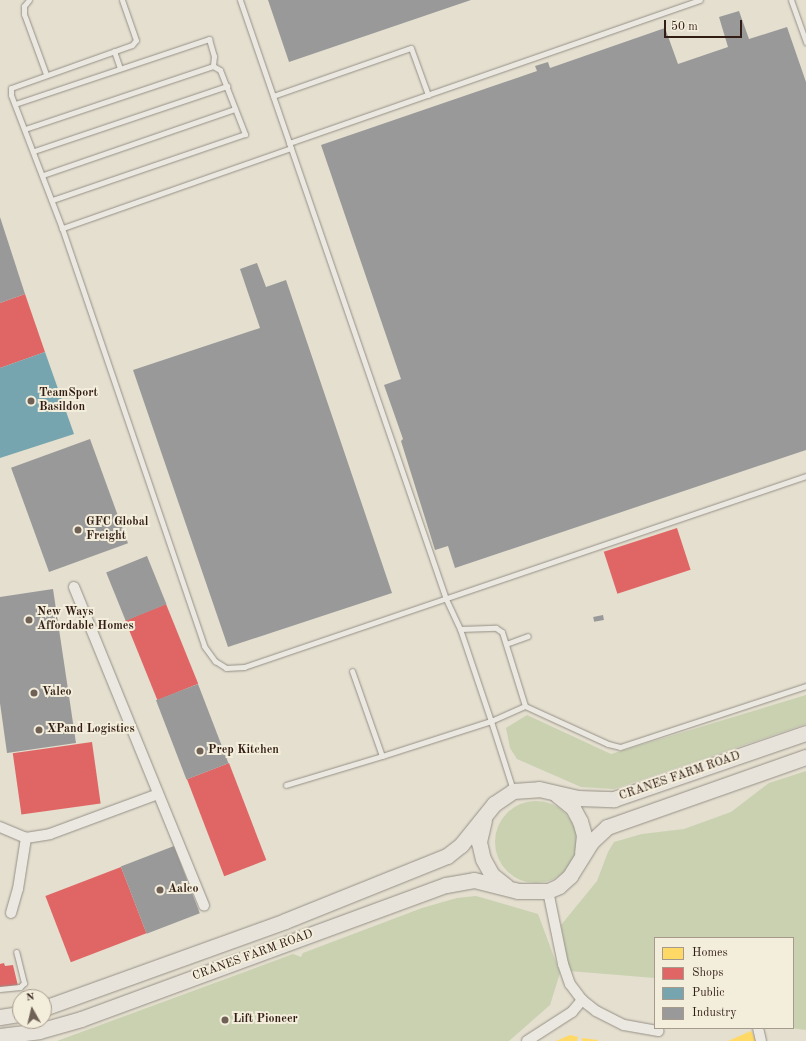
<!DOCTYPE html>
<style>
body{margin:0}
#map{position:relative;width:806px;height:1041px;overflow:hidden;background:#e4dfcf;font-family:"Old Standard TT",serif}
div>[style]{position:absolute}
.green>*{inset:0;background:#c9d1b1}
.round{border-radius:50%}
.homes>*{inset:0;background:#ffd966}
.shops>*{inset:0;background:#e06666;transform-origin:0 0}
.public>*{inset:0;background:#76a5af}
.industry>*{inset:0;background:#999;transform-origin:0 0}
.roads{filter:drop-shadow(0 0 1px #969087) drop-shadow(0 0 1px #969087)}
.service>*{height:5px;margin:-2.5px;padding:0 2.5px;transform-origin:2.5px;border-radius:2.5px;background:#eae8e0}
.minor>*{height:10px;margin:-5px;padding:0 5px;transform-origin:5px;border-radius:5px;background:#eae8e0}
.primary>*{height:15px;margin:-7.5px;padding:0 7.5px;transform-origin:7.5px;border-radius:7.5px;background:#e7e3da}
.dots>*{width:11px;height:11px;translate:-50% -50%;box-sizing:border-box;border:2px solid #f3eddb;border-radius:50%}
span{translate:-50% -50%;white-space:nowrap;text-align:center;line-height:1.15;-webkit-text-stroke:4px #f3eddb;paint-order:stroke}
.poi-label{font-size:12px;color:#321d15;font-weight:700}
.left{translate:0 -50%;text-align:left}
.street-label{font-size:12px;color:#321d15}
.legend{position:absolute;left:654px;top:937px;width:140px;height:92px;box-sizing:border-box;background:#f3eddb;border:1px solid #a69a8c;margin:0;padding:5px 7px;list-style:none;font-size:12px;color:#321d15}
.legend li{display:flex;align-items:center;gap:8px;height:20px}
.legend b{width:20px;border:1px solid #a69a8c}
.north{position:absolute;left:12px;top:989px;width:40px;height:40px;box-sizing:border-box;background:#f3eddb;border:1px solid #a69a8c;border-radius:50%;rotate:352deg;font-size:11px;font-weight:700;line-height:16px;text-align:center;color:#321d15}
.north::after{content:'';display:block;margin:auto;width:14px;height:18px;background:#706156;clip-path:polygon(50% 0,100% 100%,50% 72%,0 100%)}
.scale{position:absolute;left:664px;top:20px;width:78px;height:18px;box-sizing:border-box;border:2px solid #321d15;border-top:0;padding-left:5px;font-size:12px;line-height:14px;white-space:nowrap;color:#321d15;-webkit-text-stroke:3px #f3eddb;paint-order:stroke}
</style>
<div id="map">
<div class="green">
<div style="clip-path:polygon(806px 695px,806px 724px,614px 789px,581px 787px,517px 759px,510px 748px,506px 728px,527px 715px,611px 754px)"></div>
<div style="clip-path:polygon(806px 771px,806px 1030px,791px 1028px,793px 938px,655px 938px,655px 978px,569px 971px,561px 925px,597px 881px,608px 852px,614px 842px,642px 834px,684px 829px,731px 812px,769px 783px)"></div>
<div class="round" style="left:495px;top:801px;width:82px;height:82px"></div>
<div style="clip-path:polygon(476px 896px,538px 914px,560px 973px,550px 1005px,509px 1041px,57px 1041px,293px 954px,301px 957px,303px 953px,422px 908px,457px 898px)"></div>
</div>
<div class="homes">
<div style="clip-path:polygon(751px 1031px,756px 1041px,728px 1041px)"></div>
<div style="clip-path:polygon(570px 1035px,578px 1037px,577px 1041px,556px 1041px)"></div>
<div style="clip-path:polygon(582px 1038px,598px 1040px,598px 1041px,582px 1041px)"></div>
</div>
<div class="shops">
<div style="clip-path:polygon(25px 294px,45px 352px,0 368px,0 303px)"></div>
<div style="left:677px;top:528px;width:44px;height:77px;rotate:72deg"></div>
<div style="left:166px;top:604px;width:86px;height:44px;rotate:68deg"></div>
<div style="left:92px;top:742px;width:62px;height:80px;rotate:82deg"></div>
<div style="left:229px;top:763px;width:104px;height:45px;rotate:69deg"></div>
<div style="left:121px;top:867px;width:71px;height:81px;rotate:69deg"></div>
<div style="clip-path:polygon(4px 963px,5px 966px,13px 965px,18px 986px,0 988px,0 964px)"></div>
</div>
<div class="public">
<div style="clip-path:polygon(45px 352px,74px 434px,0 458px,0 368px)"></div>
</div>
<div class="industry">
<div style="clip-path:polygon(268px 0,471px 0,289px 62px)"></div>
<div style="clip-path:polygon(739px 11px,749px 39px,787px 27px,806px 82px,806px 450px,455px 568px,448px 546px,435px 550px,401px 441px,403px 439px,384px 385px,401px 379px,321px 145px,537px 71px,535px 66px,548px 62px,550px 68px,665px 28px,678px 64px,728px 47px,719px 17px)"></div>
<div style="clip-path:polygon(0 217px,25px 294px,0 303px)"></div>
<div style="clip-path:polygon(257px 263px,266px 287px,286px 280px,392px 593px,228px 647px,133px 370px,260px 328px,240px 269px)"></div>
<div style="left:90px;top:439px;width:111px;height:84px;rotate:70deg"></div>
<div style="left:147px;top:556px;width:52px;height:44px;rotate:68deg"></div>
<div style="clip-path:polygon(53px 589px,76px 743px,7px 753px,0 703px,0 597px)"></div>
<div style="left:603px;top:615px;width:5px;height:10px;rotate:79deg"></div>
<div style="left:198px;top:684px;width:85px;height:45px;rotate:69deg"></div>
<div style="left:174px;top:846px;width:72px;height:57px;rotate:69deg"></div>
</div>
<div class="roads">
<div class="service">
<div style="left:29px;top:0;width:8px;rotate:130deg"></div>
<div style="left:24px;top:6px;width:8px;rotate:90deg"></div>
<div style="left:24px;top:14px;width:64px;rotate:69.9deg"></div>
<div style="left:240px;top:0;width:633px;rotate:71.02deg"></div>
<div style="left:446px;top:599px;width:33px;rotate:65deg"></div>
<div style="left:460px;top:629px;width:97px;rotate:71.4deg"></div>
<div style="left:491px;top:721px;width:114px;rotate:162.2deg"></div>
<div style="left:382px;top:756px;width:90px;rotate:-109.4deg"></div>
<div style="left:791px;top:0;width:45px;rotate:70.3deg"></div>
<div style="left:114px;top:51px;width:18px;rotate:71deg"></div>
<div style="left:273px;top:96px;width:146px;rotate:-19.2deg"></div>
<div style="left:411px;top:48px;width:50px;rotate:70.1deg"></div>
<div style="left:15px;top:104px;width:205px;rotate:-18.5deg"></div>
<div style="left:209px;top:39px;width:18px;rotate:74deg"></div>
<div style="left:214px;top:56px;width:10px;rotate:96deg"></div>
<div style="left:213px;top:66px;width:8px;rotate:30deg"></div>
<div style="left:220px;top:70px;width:69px;rotate:68.7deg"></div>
<div style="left:245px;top:134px;width:204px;rotate:161.1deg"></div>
<div style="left:25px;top:129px;width:198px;rotate:-18.5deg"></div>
<div style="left:289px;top:143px;width:435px;rotate:-19.2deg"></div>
<div style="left:291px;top:148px;width:243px;rotate:160.7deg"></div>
<div style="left:62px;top:228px;width:441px;rotate:71.2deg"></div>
<div style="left:204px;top:646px;width:19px;rotate:54deg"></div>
<div style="left:215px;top:661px;width:13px;rotate:32deg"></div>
<div style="left:226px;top:668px;width:18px;rotate:-3deg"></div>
<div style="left:244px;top:667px;width:594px;rotate:-18.77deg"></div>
<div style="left:34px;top:151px;width:204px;rotate:-18.6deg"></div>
<div style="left:43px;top:175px;width:203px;rotate:-19deg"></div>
<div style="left:62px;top:228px;width:142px;rotate:-111deg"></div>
<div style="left:11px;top:95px;width:7px;rotate:-90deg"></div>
<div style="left:11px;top:88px;width:128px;rotate:-19.6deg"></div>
<div style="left:132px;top:45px;width:6px;rotate:-51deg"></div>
<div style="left:136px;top:40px;width:42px;rotate:-109.3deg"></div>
<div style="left:460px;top:629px;width:36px;rotate:-2deg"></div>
<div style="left:496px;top:628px;width:7px;rotate:34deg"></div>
<div style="left:502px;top:632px;width:77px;rotate:72.7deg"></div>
<div style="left:506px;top:644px;width:23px;rotate:-20deg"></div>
<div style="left:286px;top:785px;width:100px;rotate:-16.8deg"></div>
<div style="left:513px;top:790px;width:72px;rotate:-107.7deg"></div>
<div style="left:491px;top:721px;width:37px;rotate:-24deg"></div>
<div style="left:525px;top:706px;width:91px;rotate:24.6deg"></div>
<div style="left:608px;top:744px;width:12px;rotate:14deg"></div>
<div style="left:620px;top:747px;width:196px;rotate:-18.2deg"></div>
<div style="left:0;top:989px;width:20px;rotate:-6deg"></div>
<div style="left:20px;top:987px;width:6px;rotate:-45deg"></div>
<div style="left:24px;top:983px;width:32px;rotate:-104deg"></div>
</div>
<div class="minor">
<div style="left:74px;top:587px;width:344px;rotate:67.8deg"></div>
<div style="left:0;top:827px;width:28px;rotate:23deg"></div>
<div style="left:26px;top:838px;width:24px;rotate:-9deg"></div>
<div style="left:50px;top:834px;width:115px;rotate:-20.3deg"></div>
<div style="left:548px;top:891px;width:75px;rotate:78.4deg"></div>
<div style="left:563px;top:964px;width:21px;rotate:71deg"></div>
<div style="left:570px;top:984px;width:20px;rotate:53deg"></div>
<div style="left:582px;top:1000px;width:18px;rotate:38deg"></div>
<div style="left:596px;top:1011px;width:31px;rotate:27deg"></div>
<div style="left:624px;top:1025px;width:35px;rotate:10deg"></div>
<div style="left:11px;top:913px;width:25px;rotate:-74deg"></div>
<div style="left:18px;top:889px;width:52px;rotate:-81.1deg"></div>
<div style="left:758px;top:1028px;width:13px;rotate:77deg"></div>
<div style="left:527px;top:1041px;width:54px;rotate:-32.8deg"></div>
<div style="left:572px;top:1012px;width:16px;rotate:-50deg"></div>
</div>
<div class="primary">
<div style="left:557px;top:795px;width:21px;rotate:39deg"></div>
<div style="left:573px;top:808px;width:15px;rotate:62deg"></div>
<div style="left:580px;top:821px;width:15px;rotate:74deg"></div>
<div style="left:584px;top:835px;width:18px;rotate:96deg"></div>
<div style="left:484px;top:820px;width:23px;rotate:103deg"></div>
<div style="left:479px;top:842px;width:17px;rotate:77deg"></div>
<div style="left:483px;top:859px;width:18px;rotate:61deg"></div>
<div style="left:492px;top:875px;width:18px;rotate:38deg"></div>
<div style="left:44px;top:1008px;width:256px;rotate:-19.8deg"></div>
<div style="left:285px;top:921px;width:175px;rotate:-21.9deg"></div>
<div style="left:447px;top:856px;width:18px;rotate:-38deg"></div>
<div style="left:461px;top:845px;width:53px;rotate:-51.2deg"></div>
<div style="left:494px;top:804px;width:23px;rotate:-34deg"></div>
<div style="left:513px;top:791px;width:26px;rotate:-4deg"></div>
<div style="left:539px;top:789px;width:40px;rotate:13deg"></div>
<div style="left:578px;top:798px;width:36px;rotate:2deg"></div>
<div style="left:614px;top:799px;width:203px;rotate:-19deg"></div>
<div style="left:0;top:1017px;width:20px;rotate:-9deg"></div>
<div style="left:0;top:1036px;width:39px;rotate:-7deg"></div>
<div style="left:39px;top:1031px;width:44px;rotate:-15.9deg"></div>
<div style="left:81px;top:1019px;width:389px;rotate:-20.2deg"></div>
<div style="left:446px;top:885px;width:28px;rotate:-10deg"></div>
<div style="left:474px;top:880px;width:45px;rotate:14deg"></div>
<div style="left:518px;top:891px;width:30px"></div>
<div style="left:548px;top:891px;width:12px;rotate:-24deg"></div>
<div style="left:559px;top:886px;width:15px;rotate:-42deg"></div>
<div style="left:570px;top:876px;width:40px;rotate:-58deg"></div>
<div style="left:591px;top:842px;width:22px;rotate:-43deg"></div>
<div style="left:607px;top:827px;width:211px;rotate:-19.4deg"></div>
</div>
</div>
<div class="dots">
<div style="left:31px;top:401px;background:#706156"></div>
<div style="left:78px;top:530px;background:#706156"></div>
<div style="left:29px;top:620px;background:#706156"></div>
<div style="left:34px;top:693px;background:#706156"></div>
<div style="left:39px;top:730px;background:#706156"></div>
<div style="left:200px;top:751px;background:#706156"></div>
<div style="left:160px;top:890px;background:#706156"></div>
<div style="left:225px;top:1020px;background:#706156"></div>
</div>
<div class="poi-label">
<span class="left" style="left:39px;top:401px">TeamSport<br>Basildon</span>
<span class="left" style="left:86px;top:530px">GFC Global<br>Freight</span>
<span class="left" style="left:37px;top:620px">New Ways<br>Affordable Homes</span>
<span class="left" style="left:42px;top:693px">Valeo</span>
<span class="left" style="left:47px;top:730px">XPand Logistics</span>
<span class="left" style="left:208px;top:751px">Prep Kitchen</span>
<span class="left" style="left:168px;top:890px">Aalco</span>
<span class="left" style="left:233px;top:1020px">Lift Pioneer</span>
</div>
<div class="street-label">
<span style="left:680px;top:777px;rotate:-19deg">CRANES FARM ROAD</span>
<span style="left:253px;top:956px;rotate:-20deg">CRANES FARM ROAD</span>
</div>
<ul class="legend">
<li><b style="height:11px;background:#ffd966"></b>Homes</li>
<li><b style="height:11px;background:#e06666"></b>Shops</li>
<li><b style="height:11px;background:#76a5af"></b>Public</li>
<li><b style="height:11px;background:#999"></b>Industry</li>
</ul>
<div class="north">N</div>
<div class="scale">50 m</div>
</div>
